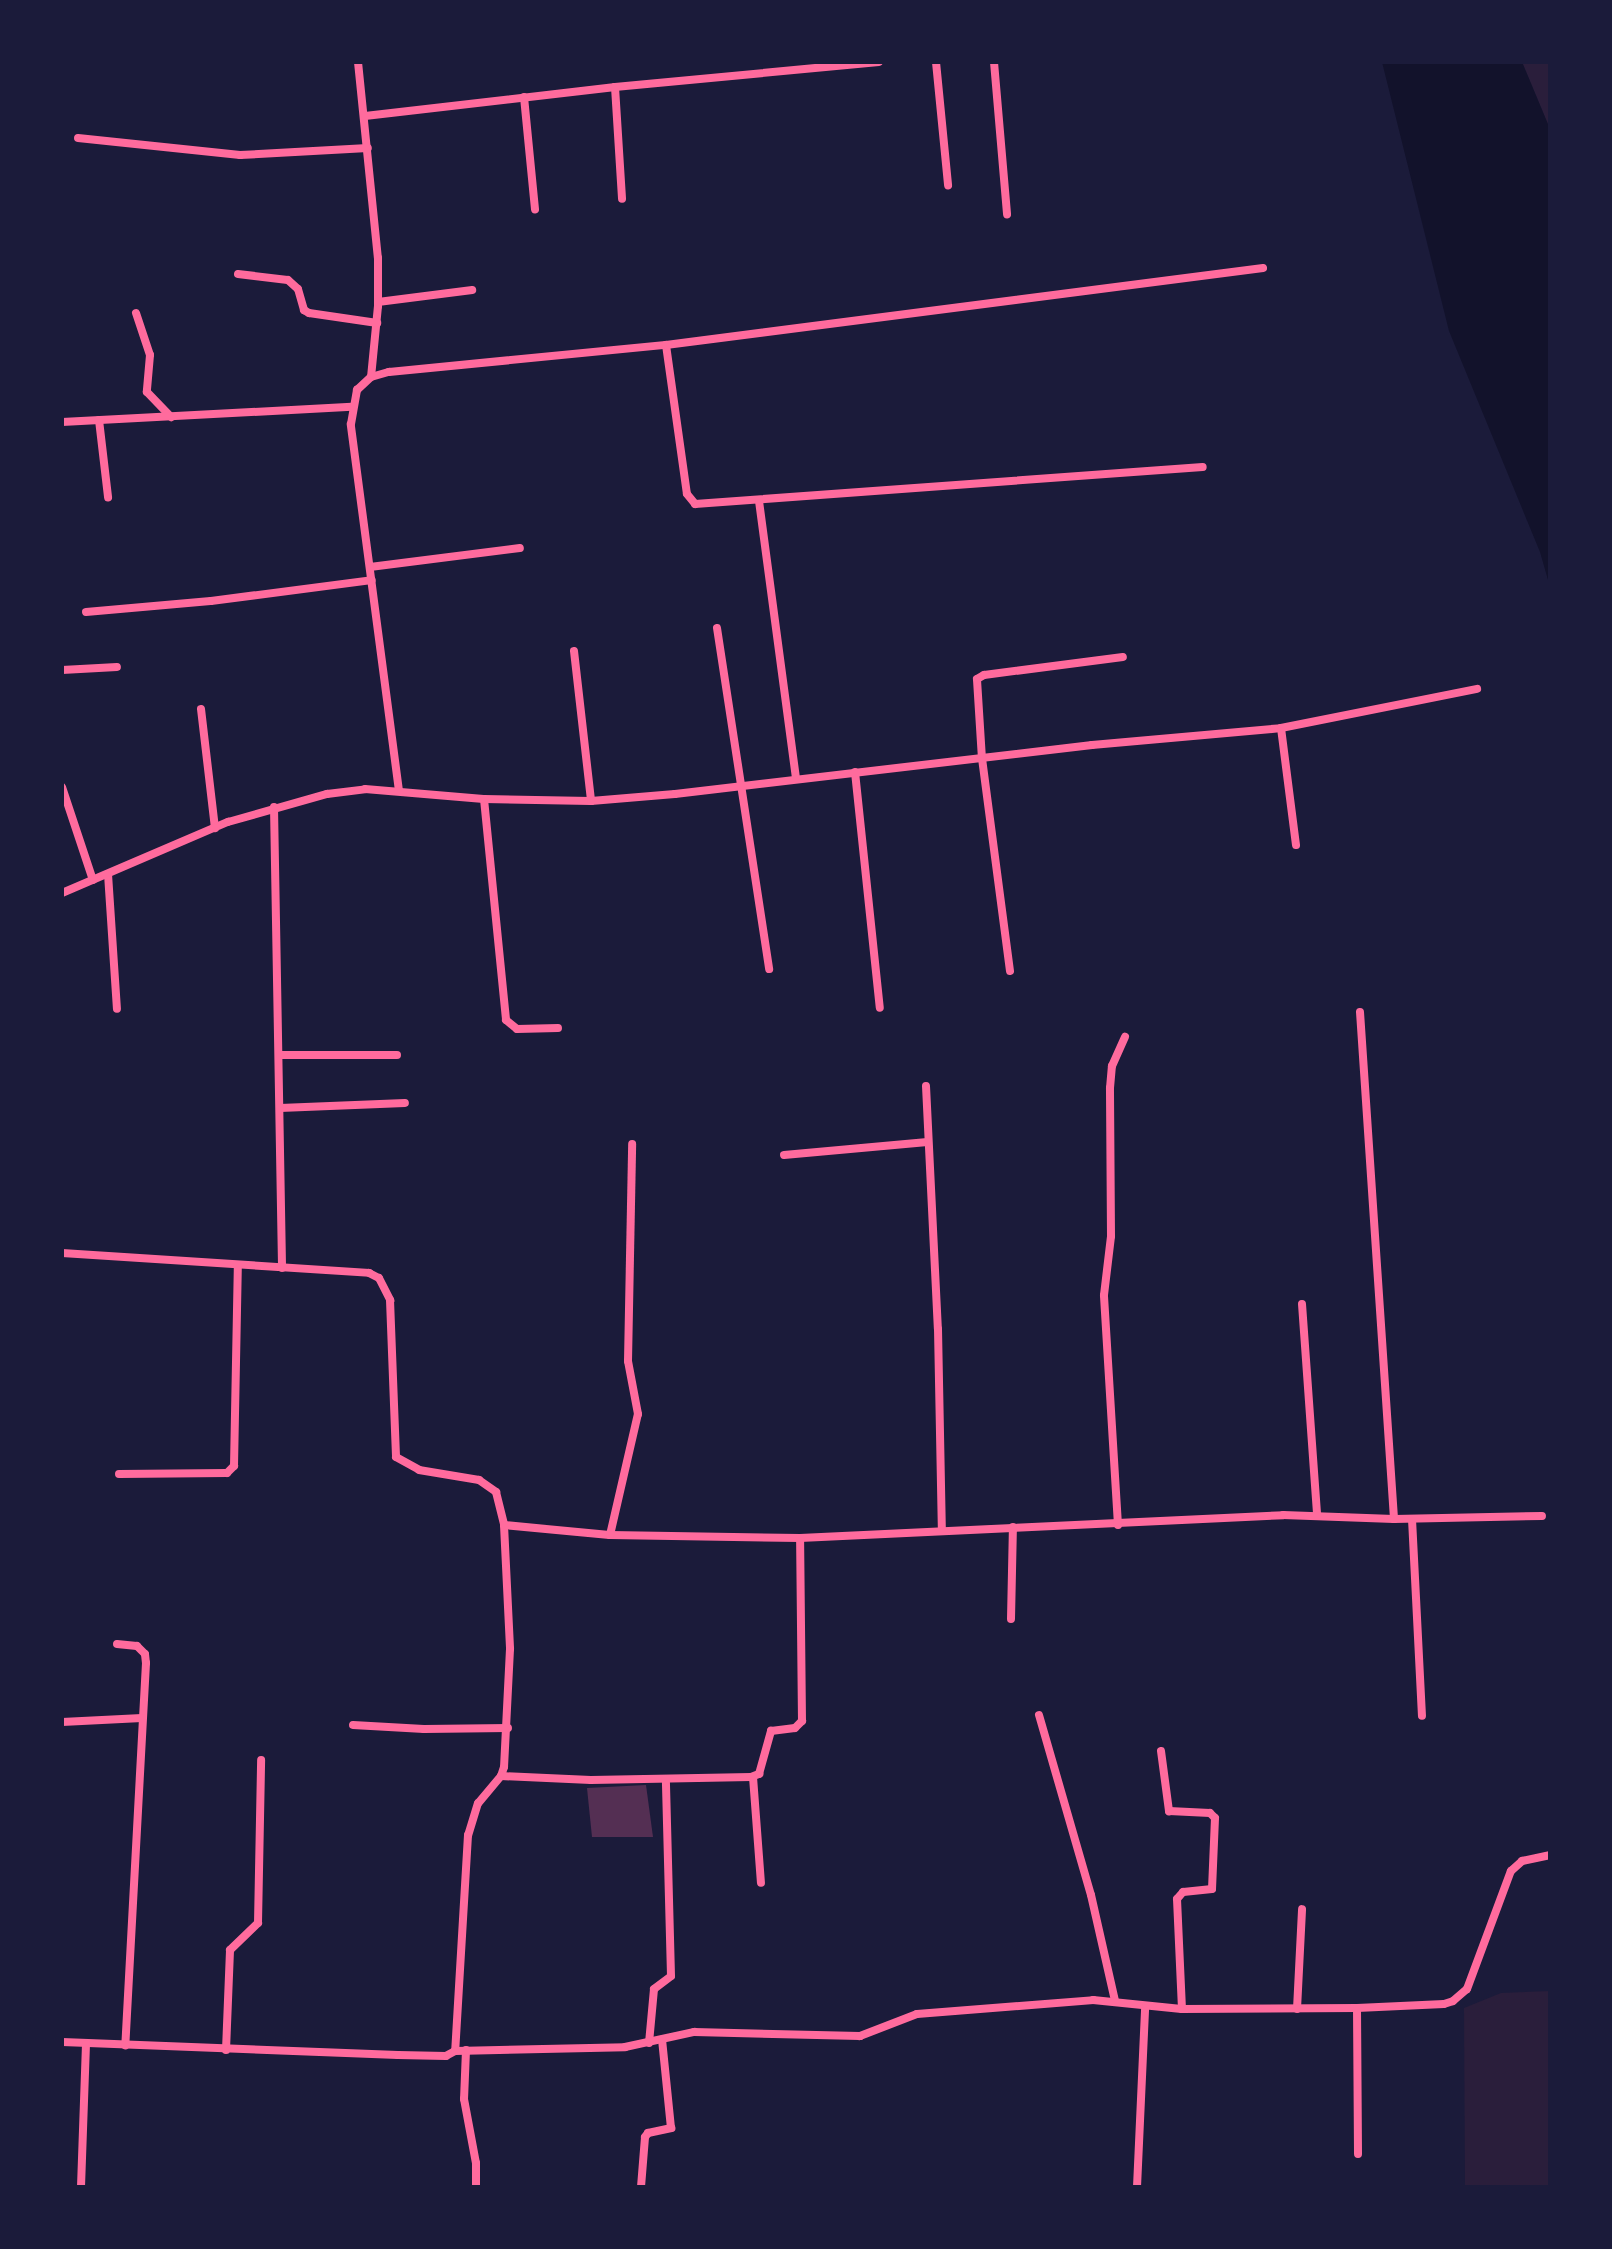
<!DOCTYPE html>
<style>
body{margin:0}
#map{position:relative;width:1612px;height:2249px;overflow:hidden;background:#1b1b3a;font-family:"Archivo Narrow",sans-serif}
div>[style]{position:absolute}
.green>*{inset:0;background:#2a1e3b}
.water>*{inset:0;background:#12122b}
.building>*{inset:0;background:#542f53}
.minor>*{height:8px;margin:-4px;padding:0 4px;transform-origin:4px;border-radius:4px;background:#ff6b9d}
span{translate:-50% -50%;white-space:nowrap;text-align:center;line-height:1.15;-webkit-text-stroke:7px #1b1b3a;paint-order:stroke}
.frame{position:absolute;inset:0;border:64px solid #1b1b3a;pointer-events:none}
</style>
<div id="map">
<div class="green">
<div style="clip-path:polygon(1522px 62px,1550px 62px,1550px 129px)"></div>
<div style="clip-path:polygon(1550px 1991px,1550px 2187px,1465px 2187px,1464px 2008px,1501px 1993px)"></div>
</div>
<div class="water">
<div style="clip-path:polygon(1382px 62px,1522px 62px,1550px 129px,1550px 587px,1540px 552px,1449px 331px)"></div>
</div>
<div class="building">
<div style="clip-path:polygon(646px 1785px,653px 1837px,592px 1837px,587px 1788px)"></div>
</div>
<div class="minor">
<div style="left:358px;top:62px;width:197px;rotate:84.2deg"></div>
<div style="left:378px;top:258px;width:48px;rotate:90deg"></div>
<div style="left:378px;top:306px;width:71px;rotate:95.6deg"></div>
<div style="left:936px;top:62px;width:124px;rotate:84.4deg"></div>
<div style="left:994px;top:62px;width:153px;rotate:85.1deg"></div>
<div style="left:615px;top:87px;width:112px;rotate:86.4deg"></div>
<div style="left:524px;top:97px;width:113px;rotate:84.4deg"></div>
<div style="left:365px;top:116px;width:252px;rotate:-6.6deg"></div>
<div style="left:615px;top:87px;width:265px;rotate:-5.4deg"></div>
<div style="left:78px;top:138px;width:163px;rotate:6deg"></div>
<div style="left:240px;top:155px;width:128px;rotate:-3.1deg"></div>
<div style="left:238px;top:274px;width:50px;rotate:6.8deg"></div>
<div style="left:288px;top:280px;width:13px;rotate:42deg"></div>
<div style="left:298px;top:289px;width:22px;rotate:74deg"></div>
<div style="left:304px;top:310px;width:6px;rotate:31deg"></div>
<div style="left:309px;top:313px;width:69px;rotate:8.4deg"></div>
<div style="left:378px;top:302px;width:95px;rotate:-7.3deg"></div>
<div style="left:136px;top:313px;width:44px;rotate:71.6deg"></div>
<div style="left:150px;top:355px;width:37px;rotate:95deg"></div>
<div style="left:147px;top:392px;width:35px;rotate:46deg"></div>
<div style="left:666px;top:345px;width:150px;rotate:82deg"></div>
<div style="left:687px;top:494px;width:13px;rotate:51deg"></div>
<div style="left:695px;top:504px;width:509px;rotate:-4.17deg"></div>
<div style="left:99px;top:420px;width:78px;rotate:83.3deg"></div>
<div style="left:62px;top:422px;width:290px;rotate:-3deg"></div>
<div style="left:759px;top:501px;width:280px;rotate:82.4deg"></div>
<div style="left:370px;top:567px;width:151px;rotate:-7.2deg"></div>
<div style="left:86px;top:612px;width:125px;rotate:-5deg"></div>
<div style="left:211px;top:601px;width:162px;rotate:-7.4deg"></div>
<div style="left:717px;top:628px;width:345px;rotate:81.3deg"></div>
<div style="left:574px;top:651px;width:151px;rotate:83.5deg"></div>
<div style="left:62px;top:670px;width:55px;rotate:-3.1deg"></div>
<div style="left:201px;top:709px;width:120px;rotate:83.3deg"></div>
<div style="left:1281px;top:728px;width:118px;rotate:82.7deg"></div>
<div style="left:855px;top:772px;width:237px;rotate:84deg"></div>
<div style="left:62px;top:787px;width:98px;rotate:71.6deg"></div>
<div style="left:399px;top:791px;width:370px;rotate:-97.5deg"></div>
<div style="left:351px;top:424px;width:35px;rotate:-80deg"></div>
<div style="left:357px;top:390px;width:19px;rotate:-43deg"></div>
<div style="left:371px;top:377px;width:19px;rotate:-16deg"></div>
<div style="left:389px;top:372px;width:278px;rotate:-5.6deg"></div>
<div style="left:666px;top:345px;width:602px;rotate:-7.35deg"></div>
<div style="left:484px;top:799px;width:222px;rotate:84.3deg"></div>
<div style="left:506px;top:1020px;width:14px;rotate:39deg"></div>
<div style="left:517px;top:1029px;width:41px;rotate:-1.4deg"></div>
<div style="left:274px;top:807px;width:461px;rotate:89deg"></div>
<div style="left:108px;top:874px;width:135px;rotate:86.2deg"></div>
<div style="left:62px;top:893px;width:181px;rotate:-23.2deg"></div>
<div style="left:228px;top:822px;width:103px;rotate:-15.8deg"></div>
<div style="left:327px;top:794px;width:38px;rotate:-7deg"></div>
<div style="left:365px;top:789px;width:119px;rotate:4.8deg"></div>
<div style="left:484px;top:799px;width:107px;rotate:1.1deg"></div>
<div style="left:591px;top:801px;width:84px;rotate:-4.8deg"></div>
<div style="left:675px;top:794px;width:420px;rotate:-6.7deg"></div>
<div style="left:1092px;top:745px;width:190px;rotate:-5.1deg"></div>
<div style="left:1281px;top:728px;width:200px;rotate:-11.3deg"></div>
<div style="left:1010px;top:971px;width:214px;rotate:-97.5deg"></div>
<div style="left:982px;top:759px;width:80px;rotate:-93.6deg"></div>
<div style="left:977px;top:679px;width:8px;rotate:-30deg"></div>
<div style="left:984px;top:675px;width:140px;rotate:-7.4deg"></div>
<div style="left:1360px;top:1012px;width:508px;rotate:86.16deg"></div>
<div style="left:280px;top:1055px;width:117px"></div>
<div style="left:926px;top:1086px;width:243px;rotate:87.2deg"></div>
<div style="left:938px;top:1329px;width:201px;rotate:88.9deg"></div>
<div style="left:280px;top:1108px;width:125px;rotate:-2.3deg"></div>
<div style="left:784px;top:1155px;width:144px;rotate:-5.2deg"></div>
<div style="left:62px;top:1253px;width:308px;rotate:3.7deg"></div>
<div style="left:369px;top:1273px;width:11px;rotate:27deg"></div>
<div style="left:379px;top:1278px;width:25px;rotate:63deg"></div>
<div style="left:390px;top:1300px;width:157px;rotate:87.8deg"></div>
<div style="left:396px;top:1457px;width:26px;rotate:29deg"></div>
<div style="left:419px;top:1470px;width:61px;rotate:9.5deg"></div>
<div style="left:479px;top:1480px;width:21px;rotate:35deg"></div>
<div style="left:496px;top:1492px;width:34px;rotate:76deg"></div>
<div style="left:504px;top:1525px;width:124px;rotate:87.2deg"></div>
<div style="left:510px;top:1649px;width:118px;rotate:92.9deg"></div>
<div style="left:504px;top:1767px;width:9px;rotate:108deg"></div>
<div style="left:501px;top:1776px;width:35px;rotate:130deg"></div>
<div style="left:478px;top:1803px;width:34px;rotate:107deg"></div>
<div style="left:468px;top:1835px;width:216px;rotate:93.4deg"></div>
<div style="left:455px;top:2051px;width:10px;rotate:151deg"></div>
<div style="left:446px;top:2056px;width:48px;rotate:-178.8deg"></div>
<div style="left:398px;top:2055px;width:336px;rotate:-177.8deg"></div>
<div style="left:1302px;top:1304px;width:212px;rotate:85.9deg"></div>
<div style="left:119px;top:1474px;width:108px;rotate:-0.5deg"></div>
<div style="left:227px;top:1473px;width:10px;rotate:-45deg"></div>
<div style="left:234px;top:1466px;width:200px;rotate:-88.9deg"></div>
<div style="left:1412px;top:1519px;width:197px;rotate:87.1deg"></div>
<div style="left:504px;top:1525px;width:106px;rotate:5.4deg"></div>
<div style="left:610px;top:1535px;width:190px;rotate:0.9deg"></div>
<div style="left:800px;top:1538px;width:484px;rotate:-2.7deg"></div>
<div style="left:1283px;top:1515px;width:111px;rotate:2.1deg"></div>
<div style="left:1394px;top:1519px;width:148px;rotate:-1.2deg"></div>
<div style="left:1118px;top:1525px;width:230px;rotate:-93.5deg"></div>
<div style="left:1104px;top:1295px;width:59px;rotate:-83.2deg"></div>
<div style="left:1111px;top:1236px;width:148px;rotate:-90.4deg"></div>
<div style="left:1110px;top:1088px;width:22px;rotate:-85deg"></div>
<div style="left:1112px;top:1066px;width:32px;rotate:-66deg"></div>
<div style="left:610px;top:1535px;width:124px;rotate:-77deg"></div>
<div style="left:638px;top:1414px;width:54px;rotate:-100.7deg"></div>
<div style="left:628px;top:1361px;width:217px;rotate:-88.9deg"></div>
<div style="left:1011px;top:1619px;width:92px;rotate:-88.8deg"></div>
<div style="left:117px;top:1644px;width:20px;rotate:6deg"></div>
<div style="left:137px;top:1646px;width:11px;rotate:45deg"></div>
<div style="left:145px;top:1654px;width:9px;rotate:84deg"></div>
<div style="left:146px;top:1663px;width:383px;rotate:93.1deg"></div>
<div style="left:1039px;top:1715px;width:187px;rotate:73.9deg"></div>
<div style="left:1091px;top:1895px;width:109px;rotate:77.2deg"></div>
<div style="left:62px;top:1722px;width:80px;rotate:-2.9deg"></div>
<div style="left:353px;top:1725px;width:71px;rotate:3.2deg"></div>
<div style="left:424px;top:1729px;width:84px;rotate:-0.7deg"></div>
<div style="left:1161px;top:1751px;width:61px;rotate:82.4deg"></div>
<div style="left:1169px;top:1811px;width:41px;rotate:2.8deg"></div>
<div style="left:1210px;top:1813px;width:7px;rotate:45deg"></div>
<div style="left:1215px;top:1818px;width:71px;rotate:92.4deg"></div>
<div style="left:1212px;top:1889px;width:29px;rotate:174deg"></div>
<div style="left:1183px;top:1892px;width:9px;rotate:131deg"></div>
<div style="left:1177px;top:1899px;width:110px;rotate:87.4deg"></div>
<div style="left:501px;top:1776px;width:90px;rotate:2.5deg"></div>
<div style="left:591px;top:1780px;width:160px;rotate:-1.1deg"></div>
<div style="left:751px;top:1777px;width:9px;rotate:-21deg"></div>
<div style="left:759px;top:1774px;width:45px;rotate:-74.4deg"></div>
<div style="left:771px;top:1731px;width:24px;rotate:-7deg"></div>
<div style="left:795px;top:1728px;width:10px;rotate:-45deg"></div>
<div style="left:802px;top:1721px;width:183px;rotate:-90.6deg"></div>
<div style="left:753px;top:1777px;width:106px;rotate:85.7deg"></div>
<div style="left:1357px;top:2008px;width:146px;rotate:89.6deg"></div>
<div style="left:1297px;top:2009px;width:100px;rotate:-87.1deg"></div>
<div style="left:649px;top:2043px;width:54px;rotate:-84.7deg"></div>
<div style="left:654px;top:1989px;width:21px;rotate:-37deg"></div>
<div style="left:671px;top:1976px;width:197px;rotate:-91.5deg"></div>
<div style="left:226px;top:2050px;width:100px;rotate:-87.7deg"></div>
<div style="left:230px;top:1950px;width:39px;rotate:-44deg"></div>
<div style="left:258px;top:1923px;width:163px;rotate:-88.9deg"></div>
<div style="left:466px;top:2050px;width:49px;rotate:92.3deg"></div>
<div style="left:464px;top:2099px;width:65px;rotate:79.4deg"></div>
<div style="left:476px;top:2163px;width:24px;rotate:90deg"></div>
<div style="left:455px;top:2051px;width:170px;rotate:-1.3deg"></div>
<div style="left:625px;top:2047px;width:71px;rotate:-12.3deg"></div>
<div style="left:694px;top:2032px;width:166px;rotate:1.4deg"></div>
<div style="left:860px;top:2036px;width:61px;rotate:-21.1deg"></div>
<div style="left:917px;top:2014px;width:177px;rotate:-4.5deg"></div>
<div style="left:1093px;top:2000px;width:89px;rotate:5.8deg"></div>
<div style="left:1182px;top:2009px;width:175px;rotate:-0.3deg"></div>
<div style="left:1357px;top:2008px;width:87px;rotate:-2.6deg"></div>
<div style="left:1444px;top:2004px;width:9px;rotate:-18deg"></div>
<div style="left:1453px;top:2001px;width:18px;rotate:-41deg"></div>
<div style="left:1467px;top:1989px;width:126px;rotate:-69.6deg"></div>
<div style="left:1511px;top:1871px;width:15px;rotate:-42deg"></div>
<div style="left:1522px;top:1861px;width:29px;rotate:-12deg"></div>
<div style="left:81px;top:2187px;width:143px;rotate:-88deg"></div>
<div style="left:641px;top:2187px;width:50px;rotate:-85.4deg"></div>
<div style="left:645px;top:2137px;width:5px;rotate:-53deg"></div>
<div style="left:648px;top:2133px;width:24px;rotate:-12deg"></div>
<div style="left:671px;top:2128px;width:89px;rotate:-95.8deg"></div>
<div style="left:1137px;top:2187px;width:179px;rotate:-87.4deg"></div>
</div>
<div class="frame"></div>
</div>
